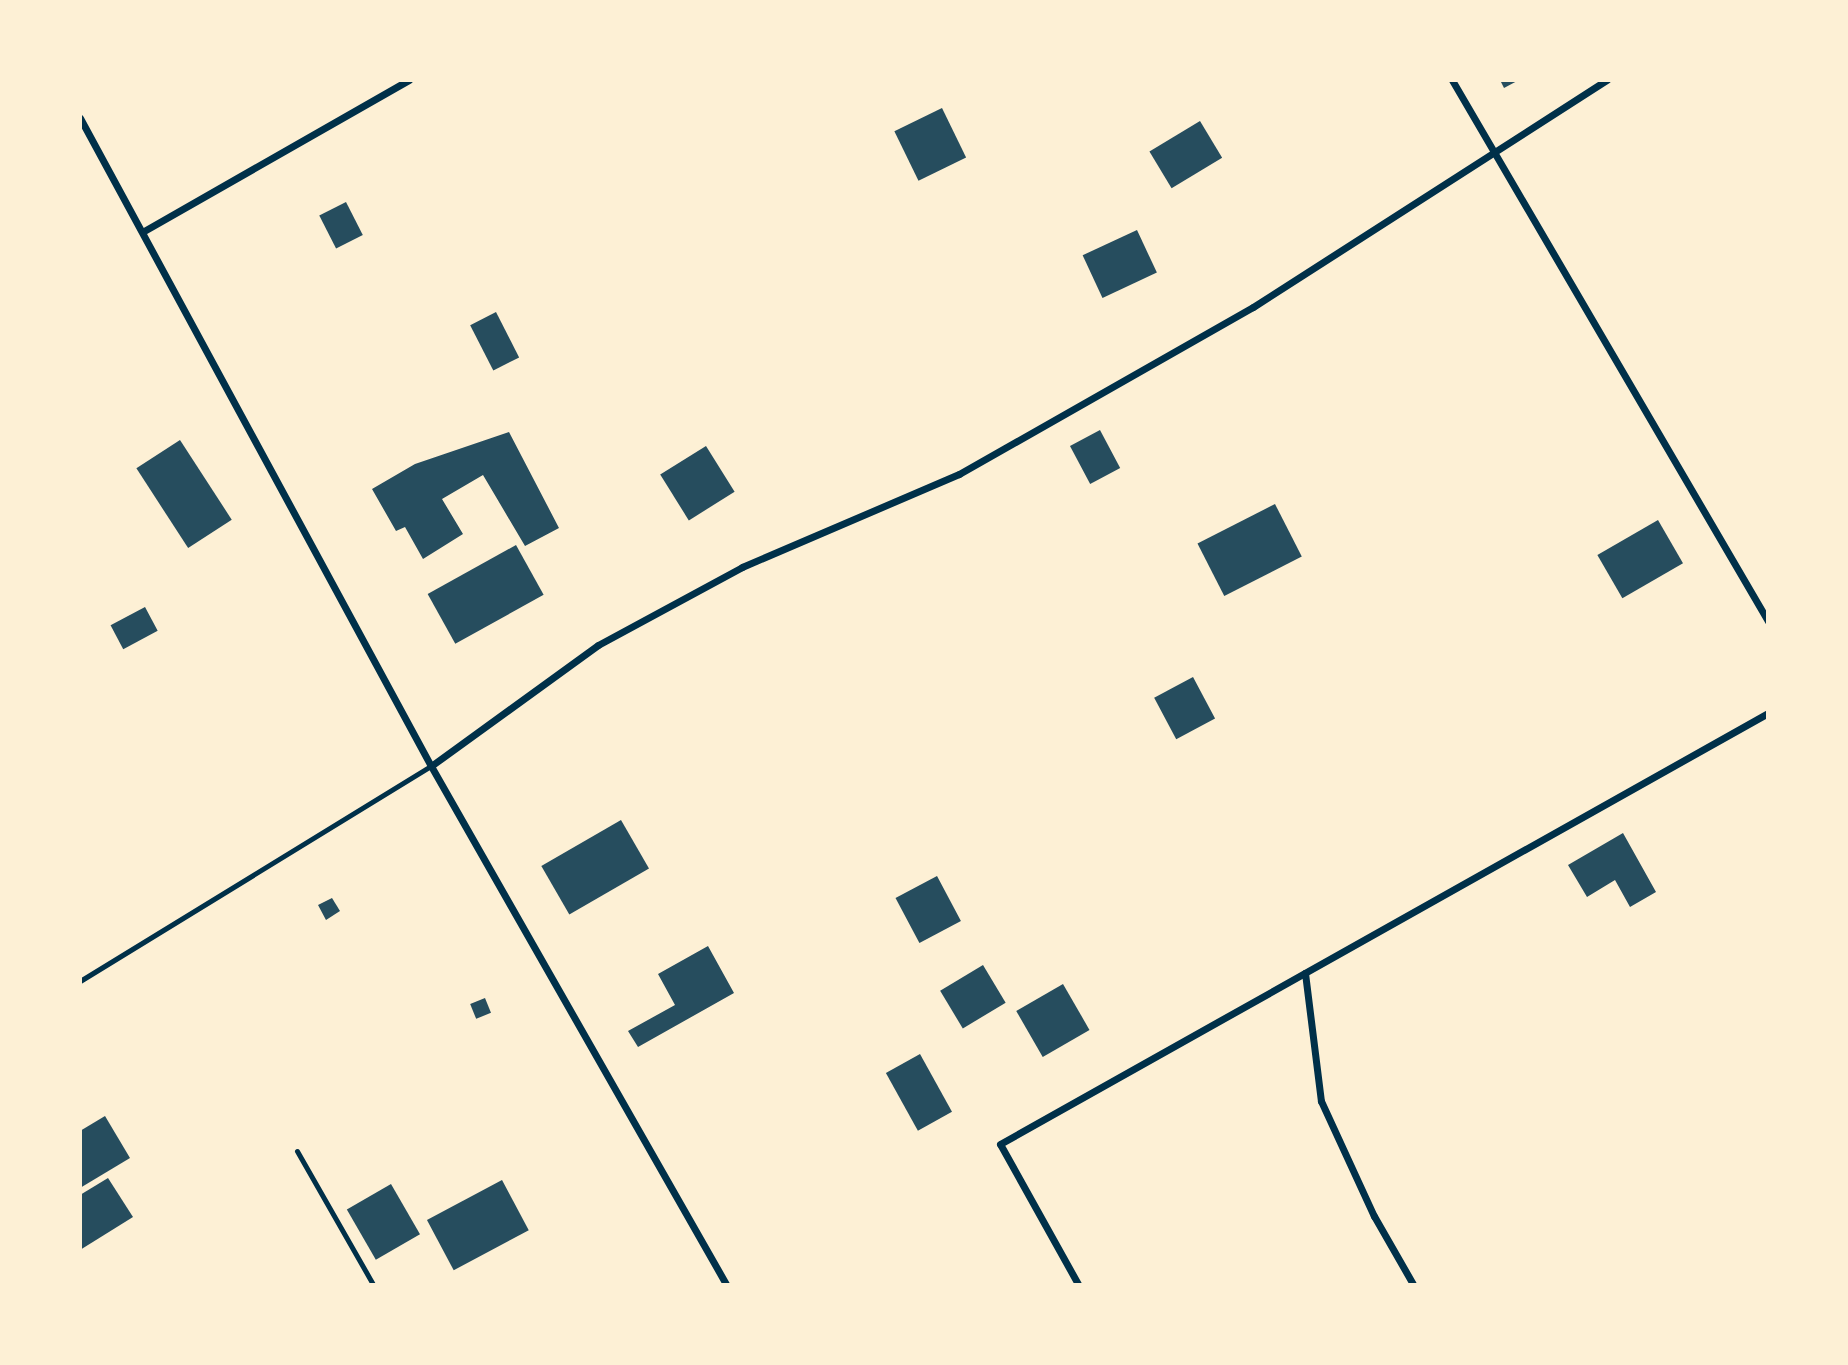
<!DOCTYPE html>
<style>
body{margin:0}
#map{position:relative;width:1848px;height:1365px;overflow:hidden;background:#fdf0d5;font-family:Roboto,sans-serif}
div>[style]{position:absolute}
.building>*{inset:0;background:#264d5e;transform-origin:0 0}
.service>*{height:5px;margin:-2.5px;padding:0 2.5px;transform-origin:2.5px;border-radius:2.5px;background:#003049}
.minor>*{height:7px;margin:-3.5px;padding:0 3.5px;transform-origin:3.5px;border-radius:3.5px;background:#003049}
span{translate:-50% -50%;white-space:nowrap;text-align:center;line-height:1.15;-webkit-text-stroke:7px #fdf0d5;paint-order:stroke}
.frame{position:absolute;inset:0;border:82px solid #fdf0d5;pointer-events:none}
</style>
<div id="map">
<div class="building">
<div style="clip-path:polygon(1500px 80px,1519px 80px,1504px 88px)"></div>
<div style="left:942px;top:108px;width:55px;height:53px;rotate:64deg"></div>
<div style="left:1200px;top:121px;width:43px;height:59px;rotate:59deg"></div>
<div style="left:346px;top:202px;width:37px;height:30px;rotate:63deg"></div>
<div style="left:1137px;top:230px;width:47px;height:60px;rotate:65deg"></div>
<div style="left:496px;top:312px;width:51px;height:29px;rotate:63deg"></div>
<div style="left:1100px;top:430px;width:43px;height:34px;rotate:62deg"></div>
<div style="clip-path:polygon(509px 432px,559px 528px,525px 546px,483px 475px,442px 499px,463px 534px,423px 559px,405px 527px,396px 531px,372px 489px,415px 464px)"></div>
<div style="left:180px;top:440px;width:95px;height:52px;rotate:57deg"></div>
<div style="left:706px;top:446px;width:54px;height:54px;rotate:58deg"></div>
<div style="left:1275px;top:504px;width:59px;height:87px;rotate:63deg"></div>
<div style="left:1658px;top:520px;width:50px;height:70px;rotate:60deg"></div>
<div style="left:516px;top:545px;width:57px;height:101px;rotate:61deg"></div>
<div style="left:145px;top:607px;width:27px;height:39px;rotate:62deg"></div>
<div style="left:1193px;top:677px;width:47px;height:44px;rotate:62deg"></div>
<div style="left:621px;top:820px;width:56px;height:92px;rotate:60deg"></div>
<div style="clip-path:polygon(1623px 833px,1656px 892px,1630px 907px,1615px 880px,1587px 897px,1568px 865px)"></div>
<div style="left:937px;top:876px;width:51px;height:47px;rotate:62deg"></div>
<div style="clip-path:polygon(332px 898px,340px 911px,326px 920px,318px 905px)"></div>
<div style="clip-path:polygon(708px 946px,734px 993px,638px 1047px,628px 1031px,675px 1005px,658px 974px)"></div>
<div style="left:983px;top:965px;width:44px;height:50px;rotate:59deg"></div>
<div style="left:1063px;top:984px;width:53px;height:54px;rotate:60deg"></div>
<div style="left:485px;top:998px;width:16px;height:16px;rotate:68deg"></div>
<div style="left:920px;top:1054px;width:66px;height:39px;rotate:61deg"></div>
<div style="clip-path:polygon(105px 1116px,130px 1158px,80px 1188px,80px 1131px)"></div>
<div style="clip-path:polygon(108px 1178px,133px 1217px,80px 1250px,80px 1195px)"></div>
<div style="left:502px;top:1180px;width:57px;height:85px;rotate:62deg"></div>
<div style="left:391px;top:1184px;width:58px;height:51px;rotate:60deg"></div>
</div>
<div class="service">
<div style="left:80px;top:981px;width:412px;rotate:-31.5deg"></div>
<div style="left:297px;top:1151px;width:153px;rotate:60.3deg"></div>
</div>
<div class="minor">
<div style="left:1452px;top:80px;width:627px;rotate:59.71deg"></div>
<div style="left:80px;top:118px;width:737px;rotate:61.56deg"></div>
<div style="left:431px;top:766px;width:596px;rotate:60.34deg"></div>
<div style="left:144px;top:231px;width:305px;rotate:-29.7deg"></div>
<div style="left:431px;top:766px;width:206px;rotate:-35.9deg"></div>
<div style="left:598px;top:645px;width:164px;rotate:-28.4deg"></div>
<div style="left:742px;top:567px;width:236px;rotate:-23.2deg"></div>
<div style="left:959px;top:474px;width:338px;rotate:-29.6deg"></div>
<div style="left:1253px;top:307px;width:421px;rotate:-32.7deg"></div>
<div style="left:1305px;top:973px;width:129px;rotate:82.9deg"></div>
<div style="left:1321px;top:1101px;width:127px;rotate:65.3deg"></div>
<div style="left:1374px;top:1216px;width:78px;rotate:60.2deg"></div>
<div style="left:1078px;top:1284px;width:160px;rotate:-119.1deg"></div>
<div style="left:1000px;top:1144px;width:881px;rotate:-29.3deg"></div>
</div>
<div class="frame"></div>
</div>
